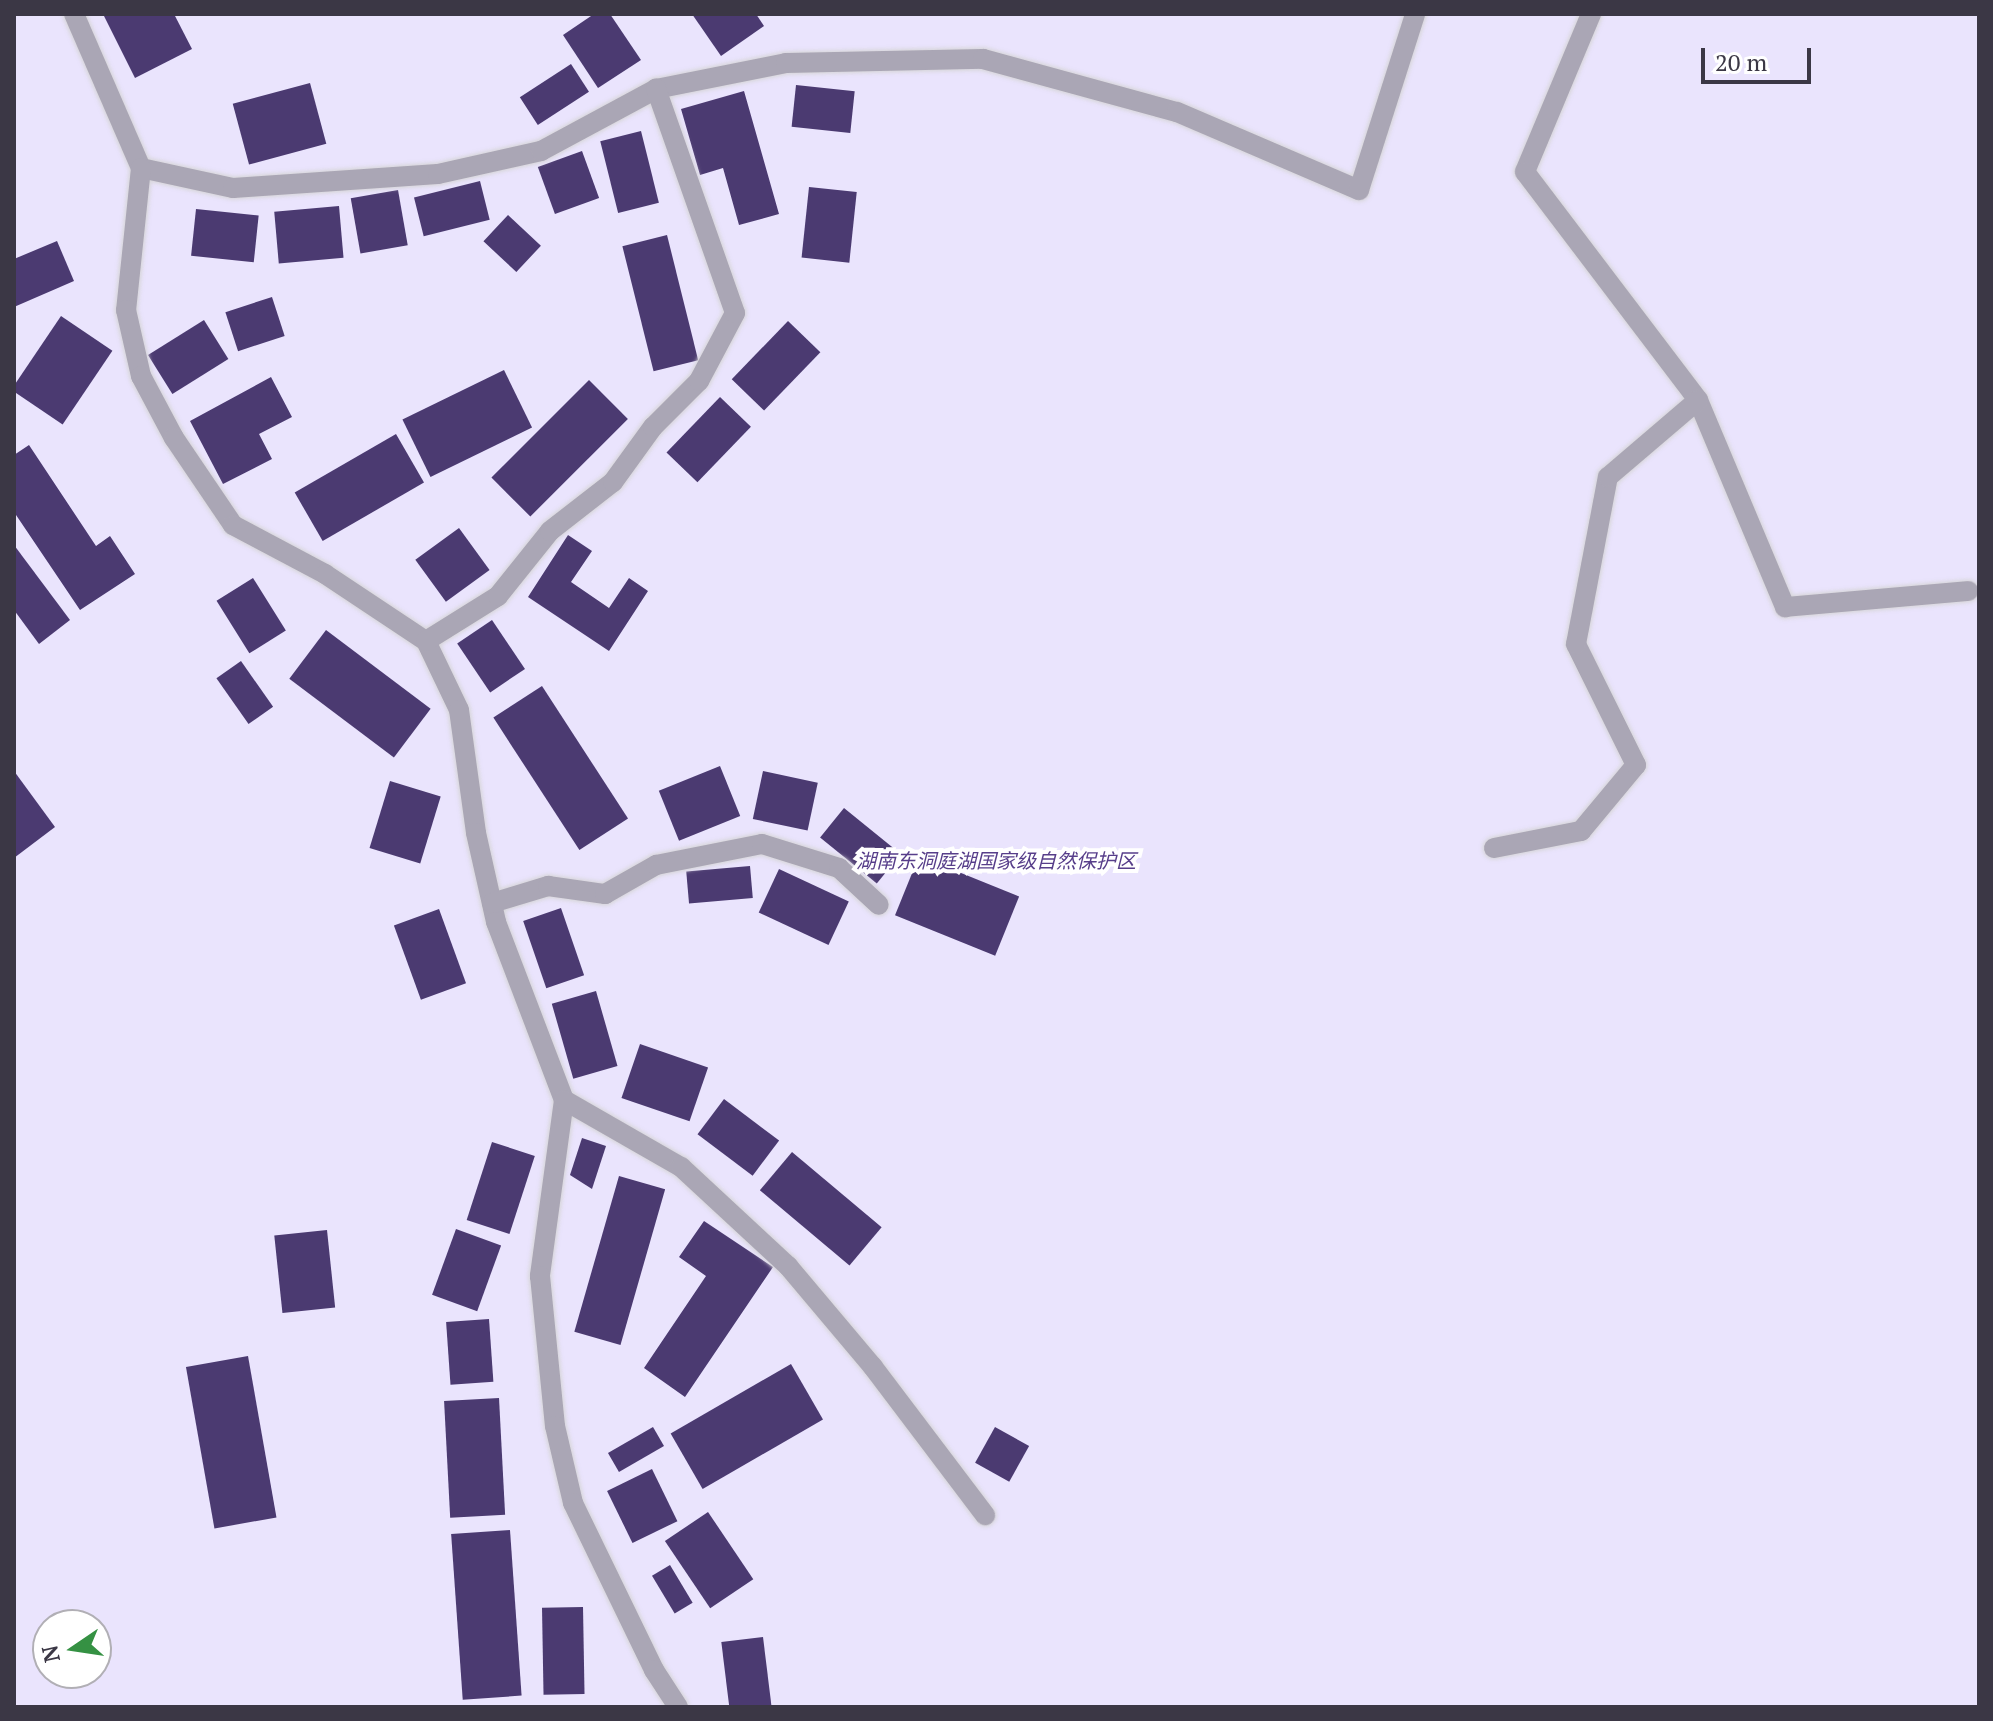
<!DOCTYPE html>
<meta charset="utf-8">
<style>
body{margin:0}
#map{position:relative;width:1993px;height:1721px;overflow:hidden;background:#f9f9f9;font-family:"PT Serif","Noto Sans SC",serif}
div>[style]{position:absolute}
.green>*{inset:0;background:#eae4fd}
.building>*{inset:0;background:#4b3a71;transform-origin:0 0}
.roads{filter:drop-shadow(0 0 2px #d7d6d9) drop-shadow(0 0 2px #d7d6d9)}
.minor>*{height:20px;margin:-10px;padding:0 10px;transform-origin:10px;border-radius:10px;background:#aaa6b5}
span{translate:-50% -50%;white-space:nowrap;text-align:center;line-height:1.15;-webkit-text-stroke:8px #fff;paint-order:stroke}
.park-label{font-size:20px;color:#573e8a;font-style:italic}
.frame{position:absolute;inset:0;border:16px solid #3b3745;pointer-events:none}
.north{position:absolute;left:32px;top:1609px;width:80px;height:80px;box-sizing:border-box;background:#fff;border:2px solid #b1afb5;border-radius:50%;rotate:257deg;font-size:22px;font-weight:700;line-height:32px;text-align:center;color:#3b3745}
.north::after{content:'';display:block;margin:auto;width:28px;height:36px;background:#359143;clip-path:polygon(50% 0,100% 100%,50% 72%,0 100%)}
.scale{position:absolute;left:1701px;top:48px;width:110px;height:36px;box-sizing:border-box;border:4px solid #3b3745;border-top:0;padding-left:10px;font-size:24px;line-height:28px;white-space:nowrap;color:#3b3745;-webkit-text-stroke:6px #fff;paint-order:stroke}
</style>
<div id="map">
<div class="green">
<div style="clip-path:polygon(evenodd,14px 14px,1979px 14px,1979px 1707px,14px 1707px,14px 14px,48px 1625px,96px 1625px,96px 1673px,48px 1673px,48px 1625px)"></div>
</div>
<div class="building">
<div style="clip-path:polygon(103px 14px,174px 14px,192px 49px,135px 78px)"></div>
<div style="clip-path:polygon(594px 14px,610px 14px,641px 60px,598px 88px,563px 35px)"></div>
<div style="clip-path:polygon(692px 14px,756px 14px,764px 26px,721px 56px)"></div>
<div style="left:571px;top:64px;width:33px;height:61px;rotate:57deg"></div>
<div style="left:310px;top:83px;width:63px;height:80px;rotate:75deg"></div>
<div style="left:796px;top:85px;width:59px;height:42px;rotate:6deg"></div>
<div style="clip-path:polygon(744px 91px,779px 214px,739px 225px,723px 168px,700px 175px,681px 109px)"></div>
<div style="left:641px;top:131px;width:74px;height:42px;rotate:76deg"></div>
<div style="left:582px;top:151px;width:50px;height:47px;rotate:70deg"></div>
<div style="left:480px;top:181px;width:40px;height:68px;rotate:76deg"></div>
<div style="left:809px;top:187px;width:48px;height:71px;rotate:6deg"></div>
<div style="left:398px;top:190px;width:56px;height:48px;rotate:80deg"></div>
<div style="left:339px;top:206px;width:52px;height:65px;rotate:85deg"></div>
<div style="left:196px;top:209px;width:63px;height:47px;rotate:6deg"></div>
<div style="left:508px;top:215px;width:45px;height:36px;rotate:43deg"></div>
<div style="left:667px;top:235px;width:129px;height:46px;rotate:76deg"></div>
<div style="clip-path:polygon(57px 241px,74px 281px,14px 307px,14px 259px)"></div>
<div style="left:272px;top:297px;width:41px;height:49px;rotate:72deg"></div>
<div style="left:61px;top:316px;width:62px;height:89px;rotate:34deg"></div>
<div style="left:204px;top:320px;width:46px;height:66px;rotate:58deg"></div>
<div style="left:788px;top:321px;width:45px;height:81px;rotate:44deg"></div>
<div style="left:504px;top:370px;width:64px;height:113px;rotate:64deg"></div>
<div style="clip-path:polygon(271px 377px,292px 417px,259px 434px,272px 459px,223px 484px,190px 421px)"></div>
<div style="left:589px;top:380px;width:55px;height:138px;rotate:45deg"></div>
<div style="left:720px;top:397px;width:43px;height:77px;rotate:44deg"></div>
<div style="left:396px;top:434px;width:56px;height:117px;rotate:60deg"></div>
<div style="clip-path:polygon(29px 445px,96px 546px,110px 536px,135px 574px,80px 610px,14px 512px,14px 455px)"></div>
<div style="left:459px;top:528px;width:52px;height:54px;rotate:54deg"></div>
<div style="clip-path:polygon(568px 535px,592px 551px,571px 582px,609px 608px,629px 578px,648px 591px,609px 651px,528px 597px)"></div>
<div style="clip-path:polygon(14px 545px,70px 620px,39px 644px,14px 610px)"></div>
<div style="left:253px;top:578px;width:62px;height:43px;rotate:58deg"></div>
<div style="left:492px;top:620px;width:59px;height:42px;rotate:56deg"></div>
<div style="left:326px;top:630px;width:131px;height:61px;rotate:37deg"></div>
<div style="left:241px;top:661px;width:56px;height:30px;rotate:55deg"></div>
<div style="left:542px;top:686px;width:158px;height:58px;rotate:57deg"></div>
<div style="left:720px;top:766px;width:54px;height:66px;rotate:68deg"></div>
<div style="clip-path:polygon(14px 771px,55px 827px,14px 858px)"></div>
<div style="left:763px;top:771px;width:56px;height:49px;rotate:12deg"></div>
<div style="left:390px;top:781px;width:53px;height:70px;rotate:17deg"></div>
<div style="left:844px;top:808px;width:73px;height:38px;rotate:39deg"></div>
<div style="left:919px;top:856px;width:108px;height:64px;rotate:22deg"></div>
<div style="left:750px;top:866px;width:32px;height:64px;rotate:85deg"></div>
<div style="left:779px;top:869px;width:77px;height:48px;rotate:25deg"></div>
<div style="left:561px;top:908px;width:71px;height:40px;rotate:71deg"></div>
<div style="left:439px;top:909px;width:79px;height:48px;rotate:70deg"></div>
<div style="left:596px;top:991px;width:78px;height:46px;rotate:74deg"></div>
<div style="left:640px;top:1044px;width:72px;height:57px;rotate:19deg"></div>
<div style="left:724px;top:1099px;width:69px;height:44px;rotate:37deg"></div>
<div style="clip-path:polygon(582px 1138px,606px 1146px,592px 1189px,570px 1175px)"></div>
<div style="left:492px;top:1142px;width:45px;height:82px;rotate:18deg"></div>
<div style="left:792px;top:1152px;width:117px;height:50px;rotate:40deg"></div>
<div style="left:619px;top:1176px;width:48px;height:162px;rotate:16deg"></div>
<div style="clip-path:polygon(704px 1221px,773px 1267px,685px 1397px,644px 1368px,706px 1276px,679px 1257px)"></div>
<div style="left:456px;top:1229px;width:48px;height:70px;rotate:20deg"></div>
<div style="left:327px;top:1230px;width:78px;height:53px;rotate:84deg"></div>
<div style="left:489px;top:1319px;width:63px;height:43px;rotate:86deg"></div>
<div style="left:248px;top:1356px;width:164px;height:63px;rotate:80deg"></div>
<div style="left:791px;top:1364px;width:64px;height:139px;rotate:60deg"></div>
<div style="left:499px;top:1398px;width:117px;height:55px;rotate:87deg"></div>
<div style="left:653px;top:1427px;width:22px;height:52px;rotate:60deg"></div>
<div style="left:995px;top:1427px;width:39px;height:41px;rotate:29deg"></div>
<div style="left:652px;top:1469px;width:58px;height:50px;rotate:64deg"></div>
<div style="left:708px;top:1512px;width:81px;height:52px;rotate:56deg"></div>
<div style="left:510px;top:1530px;width:166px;height:59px;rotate:86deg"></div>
<div style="left:670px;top:1565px;width:44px;height:21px;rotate:59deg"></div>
<div style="left:583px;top:1607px;width:87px;height:41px;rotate:89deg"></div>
<div style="left:763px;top:1637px;width:71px;height:42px;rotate:83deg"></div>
</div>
<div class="roads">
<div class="minor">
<div style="left:74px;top:14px;width:168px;rotate:66.5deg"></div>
<div style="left:141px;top:168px;width:94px;rotate:12.3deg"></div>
<div style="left:233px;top:188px;width:205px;rotate:-3.9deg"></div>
<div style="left:438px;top:174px;width:106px;rotate:-12.6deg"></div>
<div style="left:541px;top:151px;width:131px;rotate:-28.3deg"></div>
<div style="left:656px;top:89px;width:133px;rotate:-11.3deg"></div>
<div style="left:786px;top:63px;width:197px;rotate:-1.2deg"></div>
<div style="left:983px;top:59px;width:201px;rotate:15.3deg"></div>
<div style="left:1177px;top:112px;width:198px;rotate:23.2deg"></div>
<div style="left:1359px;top:190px;width:185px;rotate:-72.3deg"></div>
<div style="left:1591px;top:14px;width:171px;rotate:112.7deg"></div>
<div style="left:1525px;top:172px;width:286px;rotate:52.8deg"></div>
<div style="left:1698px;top:400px;width:225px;rotate:67.2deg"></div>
<div style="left:1785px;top:607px;width:184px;rotate:-5deg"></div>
<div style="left:141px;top:168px;width:143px;rotate:96deg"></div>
<div style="left:126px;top:310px;width:68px;rotate:77.2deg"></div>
<div style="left:141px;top:376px;width:70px;rotate:62deg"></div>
<div style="left:174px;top:438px;width:105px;rotate:55.9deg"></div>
<div style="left:233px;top:525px;width:104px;rotate:28deg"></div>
<div style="left:325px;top:574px;width:121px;rotate:33.6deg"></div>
<div style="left:426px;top:641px;width:76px;rotate:64.4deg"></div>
<div style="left:459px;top:710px;width:124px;rotate:82.1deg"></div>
<div style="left:476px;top:833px;width:91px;rotate:77.3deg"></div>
<div style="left:496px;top:922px;width:191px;rotate:69.1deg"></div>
<div style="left:564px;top:1100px;width:178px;rotate:97.8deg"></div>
<div style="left:540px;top:1276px;width:151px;rotate:84.3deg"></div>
<div style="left:555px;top:1426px;width:79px;rotate:76.8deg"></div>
<div style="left:573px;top:1503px;width:186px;rotate:64.1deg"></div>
<div style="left:654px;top:1670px;width:44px;rotate:57deg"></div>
<div style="left:426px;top:641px;width:85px;rotate:-32deg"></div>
<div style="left:498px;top:596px;width:83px;rotate:-51.3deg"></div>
<div style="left:550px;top:531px;width:80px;rotate:-37.9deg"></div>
<div style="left:613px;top:482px;width:68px;rotate:-54deg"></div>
<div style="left:653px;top:427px;width:65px;rotate:-45deg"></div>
<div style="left:699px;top:381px;width:77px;rotate:-62.1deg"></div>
<div style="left:735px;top:313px;width:238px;rotate:-109.4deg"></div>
<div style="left:1494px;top:848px;width:89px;rotate:-11.1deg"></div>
<div style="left:1581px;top:831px;width:86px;rotate:-50.2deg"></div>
<div style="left:1636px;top:765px;width:135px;rotate:-116.4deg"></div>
<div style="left:1576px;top:644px;width:170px;rotate:-79.2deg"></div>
<div style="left:1608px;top:477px;width:118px;rotate:-40.5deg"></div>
<div style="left:492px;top:903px;width:59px;rotate:-16.9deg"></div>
<div style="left:548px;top:886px;width:58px;rotate:8deg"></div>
<div style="left:605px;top:894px;width:59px;rotate:-29.6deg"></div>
<div style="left:656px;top:865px;width:108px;rotate:-11.2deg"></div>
<div style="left:762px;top:844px;width:81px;rotate:17.3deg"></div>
<div style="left:839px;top:868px;width:54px;rotate:42.8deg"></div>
<div style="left:564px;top:1100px;width:135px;rotate:29.8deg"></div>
<div style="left:681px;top:1167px;width:146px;rotate:42.8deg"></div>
<div style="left:788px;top:1266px;width:132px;rotate:49.9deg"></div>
<div style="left:873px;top:1367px;width:186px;rotate:52.9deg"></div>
</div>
</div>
<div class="park-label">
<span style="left:996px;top:860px">湖南东洞庭湖国家级自然保护区</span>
</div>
<div class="frame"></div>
<div class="north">N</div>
<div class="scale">20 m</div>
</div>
